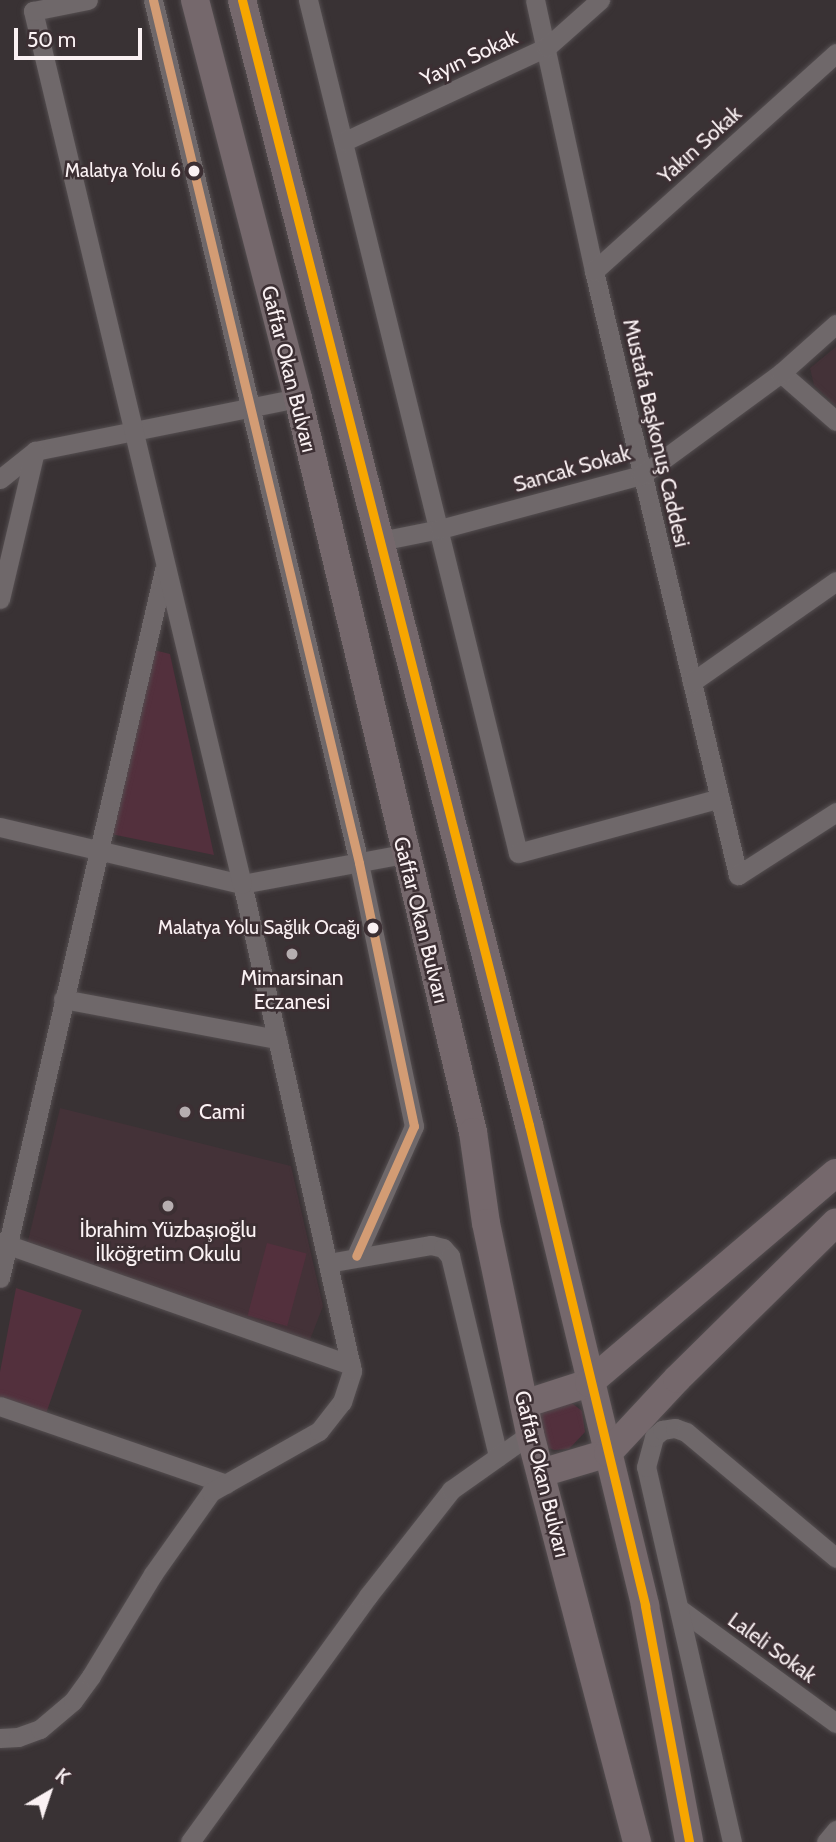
<!DOCTYPE html>
<meta charset="utf-8">
<style>
body{margin:0}
#map{position:relative;width:836px;height:1842px;overflow:hidden;background:#393234;font-family:Cabin,sans-serif}
div>[style]{position:absolute}
.built>*{inset:0;background:#443238}
.green>*{inset:0;background:#53303d;transform-origin:0 0}
.roads{filter:drop-shadow(0 0 2px #544e50) drop-shadow(0 0 2px #544e50)}
.minor>*{height:19px;margin:-9.5px;padding:0 9.5px;transform-origin:9.5px;border-radius:9.5px;background:#6f686a}
.highway>*{height:28px;margin:-14px;padding:0 14px;transform-origin:14px;border-radius:14px;background:#75686c}
.bus-1>*{height:9px;margin:-4.5px;padding:0 4.5px;transform-origin:4.5px;border-radius:4.5px;background:#d39c74}
.bus-2>*{height:9px;margin:-4.5px;padding:0 4.5px;transform-origin:4.5px;border-radius:4.5px;background:#f7a600}
.dots>*{width:19px;height:19px;translate:-50% -50%;box-sizing:border-box;border:4px solid #3c2f33;border-radius:50%}
span{translate:-50% -50%;white-space:nowrap;text-align:center;line-height:1.15;-webkit-text-stroke:5px #3c2f33;paint-order:stroke}
.bus-label{font-size:19px;color:#faf1f3}
.right{translate:-100% -50%;text-align:right}
.street-label{font-size:21px;color:#faf1f3}
.poi-label{font-size:21px;color:#faf1f3}
.left{translate:0 -50%;text-align:left}
.north{position:absolute;left:14px;top:1758px;width:70px;height:70px;-webkit-text-stroke:5px #3c2f33;paint-order:stroke;rotate:39deg;font-size:19px;font-weight:700;line-height:28px;text-align:center;color:#faf1f3}
.north::after{content:'';display:block;margin:auto;width:24px;height:32px;background:#faf1f3;clip-path:polygon(50% 0,100% 100%,50% 72%,0 100%)}
.scale{position:absolute;left:14px;top:28px;width:128px;height:32px;box-sizing:border-box;border:4px solid #faf1f3;border-top:0;padding-left:9px;font-size:21px;line-height:24px;white-space:nowrap;color:#faf1f3;-webkit-text-stroke:5px #3c2f33;paint-order:stroke}
</style>
<div id="map">
<div class="built">
<div style="clip-path:polygon(836px 347px,836px 406px,814px 385px,810px 368px)"></div>
<div style="clip-path:polygon(60px 1108px,291px 1166px,323px 1306px,308px 1345px,27px 1245px)"></div>
</div>
<div class="green">
<div style="clip-path:polygon(154px 650px,170px 654px,214px 855px,111px 834px)"></div>
<div style="left:267px;top:1243px;width:41px;height:75px;rotate:15deg"></div>
<div style="clip-path:polygon(16px 1288px,82px 1310px,41px 1428px,0 1416px,0 1372px)"></div>
<div style="clip-path:polygon(568px 1400px,582px 1411px,585px 1432px,569px 1449px,554px 1450px,546px 1447px,535px 1415px)"></div>
</div>
<div class="roads">
<div class="minor">
<div style="left:153px;top:0;width:887px;rotate:76.57deg"></div>
<div style="left:359px;top:863px;width:269px;rotate:78.2deg"></div>
<div style="left:414px;top:1126px;width:142px;rotate:114deg"></div>
<div style="left:308px;top:0;width:878px;rotate:76.17deg"></div>
<div style="left:518px;top:853px;width:209px;rotate:-15.2deg"></div>
<div style="left:535px;top:0;width:277px;rotate:77.7deg"></div>
<div style="left:594px;top:271px;width:621px;rotate:76.59deg"></div>
<div style="left:738px;top:875px;width:117px;rotate:-32.7deg"></div>
<div style="left:345px;top:141px;width:223px;rotate:-25deg"></div>
<div style="left:547px;top:47px;width:71px;rotate:-41.6deg"></div>
<div style="left:594px;top:271px;width:326px;rotate:-42deg"></div>
<div style="left:781px;top:373px;width:73px;rotate:41.1deg"></div>
<div style="left:0;top:479px;width:45px;rotate:-38.7deg"></div>
<div style="left:35px;top:451px;width:268px;rotate:-11.4deg"></div>
<div style="left:380px;top:541px;width:61px;rotate:-11.3deg"></div>
<div style="left:440px;top:529px;width:209px;rotate:-15deg"></div>
<div style="left:642px;top:475px;width:172px;rotate:-36.3deg"></div>
<div style="left:781px;top:373px;width:74px;rotate:-41.7deg"></div>
<div style="left:0;top:599px;width:152px;rotate:-76.7deg"></div>
<div style="left:692px;top:682px;width:176px;rotate:-35deg"></div>
<div style="left:0;top:827px;width:249px;rotate:13.3deg"></div>
<div style="left:242px;top:884px;width:165px;rotate:-10.5deg"></div>
<div style="left:63px;top:999px;width:218px;rotate:10.6deg"></div>
<div style="left:0;top:1242px;width:372px;rotate:19.3deg"></div>
<div style="left:328px;top:1263px;width:105px;rotate:-9.9deg"></div>
<div style="left:431px;top:1245px;width:12px;rotate:14deg"></div>
<div style="left:443px;top:1248px;width:11px;rotate:49deg"></div>
<div style="left:450px;top:1256px;width:206px;rotate:76.5deg"></div>
<div style="left:0;top:1278px;width:727px;rotate:-76.96deg"></div>
<div style="left:0;top:1406px;width:239px;rotate:19deg"></div>
<div style="left:681px;top:1610px;width:192px;rotate:36.1deg"></div>
<div style="left:0;top:1738px;width:18px;rotate:-3deg"></div>
<div style="left:18px;top:1737px;width:23px;rotate:-20deg"></div>
<div style="left:40px;top:1729px;width:43px;rotate:-40.3deg"></div>
<div style="left:73px;top:1701px;width:31px;rotate:-54deg"></div>
<div style="left:91px;top:1676px;width:119px;rotate:-58.7deg"></div>
<div style="left:153px;top:1574px;width:100px;rotate:-54.7deg"></div>
<div style="left:211px;top:1492px;width:124px;rotate:-29.5deg"></div>
<div style="left:319px;top:1431px;width:37px;rotate:-52deg"></div>
<div style="left:342px;top:1402px;width:33px;rotate:-72deg"></div>
<div style="left:352px;top:1371px;width:499px;rotate:-102.7deg"></div>
<div style="left:242px;top:884px;width:898px;rotate:-103.46deg"></div>
<div style="left:33px;top:11px;width:56px;rotate:-11.3deg"></div>
<div style="left:190px;top:1842px;width:304px;rotate:-54.1deg"></div>
<div style="left:368px;top:1596px;width:135px;rotate:-51.9deg"></div>
<div style="left:451px;top:1490px;width:97px;rotate:-35.3deg"></div>
<div style="left:732px;top:1842px;width:385px;rotate:-102.9deg"></div>
<div style="left:646px;top:1467px;width:31px;rotate:-75deg"></div>
<div style="left:654px;top:1437px;width:11px;rotate:-41deg"></div>
<div style="left:662px;top:1430px;width:13px;rotate:-9deg"></div>
<div style="left:675px;top:1428px;width:12px;rotate:20deg"></div>
<div style="left:686px;top:1432px;width:196px;rotate:40deg"></div>
<div style="left:826px;top:1842px;width:16px;rotate:-50deg"></div>
</div>
<div class="highway">
<div style="left:195px;top:0;width:411px;rotate:75.5deg"></div>
<div style="left:298px;top:398px;width:755px;rotate:76.59deg"></div>
<div style="left:473px;top:1132px;width:92px;rotate:81.9deg"></div>
<div style="left:486px;top:1223px;width:216px;rotate:78.2deg"></div>
<div style="left:530px;top:1434px;width:422px;rotate:75.3deg"></div>
<div style="left:242px;top:0;width:1161px;rotate:75.69deg"></div>
<div style="left:529px;top:1125px;width:495px;rotate:76.4deg"></div>
<div style="left:645px;top:1606px;width:240px;rotate:79.4deg"></div>
<div style="left:524px;top:1404px;width:68px;rotate:-17.9deg"></div>
<div style="left:589px;top:1383px;width:324px;rotate:-40.4deg"></div>
<div style="left:541px;top:1473px;width:70px;rotate:-16.6deg"></div>
<div style="left:608px;top:1453px;width:101px;rotate:-47deg"></div>
<div style="left:677px;top:1379px;width:223px;rotate:-44.6deg"></div>
</div>
</div>
<div class="bus-1">
<div style="left:153px;top:0;width:887px;rotate:76.57deg"></div>
<div style="left:359px;top:863px;width:269px;rotate:78.2deg"></div>
<div style="left:414px;top:1126px;width:142px;rotate:114deg"></div>
</div>
<div class="bus-2">
<div style="left:242px;top:0;width:1161px;rotate:75.69deg"></div>
<div style="left:529px;top:1125px;width:495px;rotate:76.4deg"></div>
<div style="left:645px;top:1606px;width:240px;rotate:79.4deg"></div>
</div>
<div class="dots">
<div style="left:194px;top:171px;background:#faf1f3"></div>
<div style="left:373px;top:928px;background:#faf1f3"></div>
<div style="left:292px;top:954px;background:#b6aeb0"></div>
<div style="left:185px;top:1112px;background:#b6aeb0"></div>
<div style="left:168px;top:1206px;background:#b6aeb0"></div>
</div>
<div class="bus-label">
<span class="right" style="left:181px;top:171px">Malatya Yolu 6</span>
<span class="right" style="left:360px;top:928px">Malatya Yolu Sağlık Ocağı</span>
</div>
<div class="street-label">
<span style="left:469px;top:58px;rotate:-25deg">Yayın Sokak</span>
<span style="left:700px;top:145px;rotate:-42deg">Yakın Sokak</span>
<span style="left:289px;top:369px;rotate:76deg">Gaffar Okan Bulvarı</span>
<span style="left:656px;top:433px;rotate:77deg">Mustafa Başkonuş Caddesi</span>
<span style="left:572px;top:469px;rotate:-16deg">Sancak Sokak</span>
<span style="left:421px;top:920px;rotate:76deg">Gaffar Okan Bulvarı</span>
<span style="left:542px;top:1474px;rotate:76deg">Gaffar Okan Bulvarı</span>
<span style="left:772px;top:1648px;rotate:36deg">Laleli Sokak</span>
</div>
<div class="poi-label">
<span style="left:292px;top:990px">Mimarsinan<br>Eczanesi</span>
<span class="left" style="left:199px;top:1112px">Cami</span>
<span style="left:168px;top:1242px">İbrahim Yüzbaşıoğlu<br>İlköğretim Okulu</span>
</div>
<div class="north">K</div>
<div class="scale">50 m</div>
</div>
